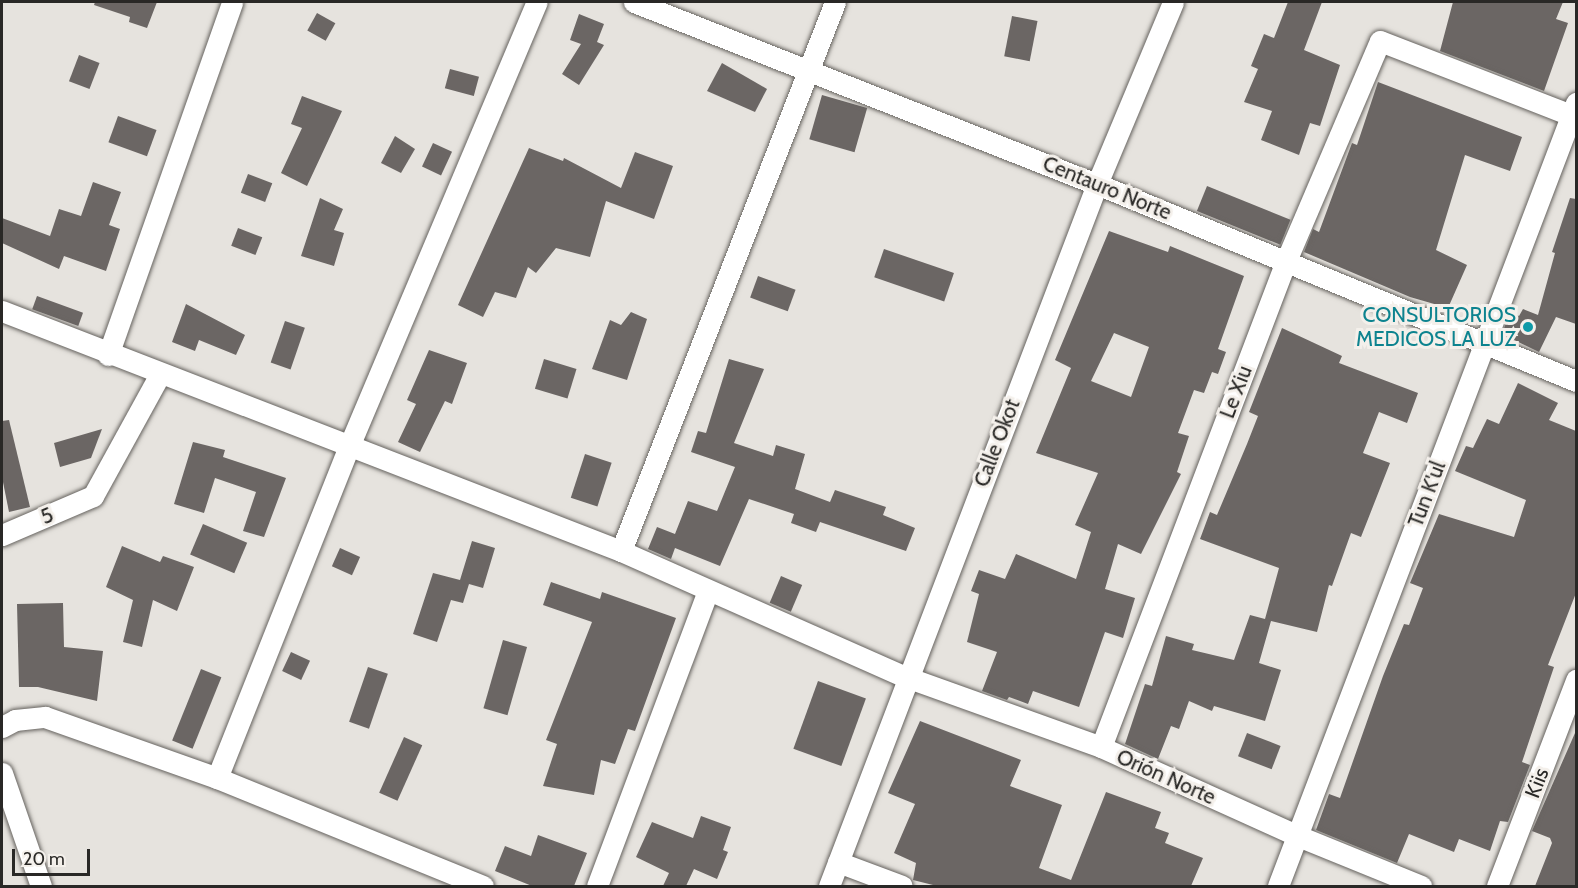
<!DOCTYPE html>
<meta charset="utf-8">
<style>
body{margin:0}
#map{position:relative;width:1578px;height:888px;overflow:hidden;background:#e6e3de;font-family:Cabin,sans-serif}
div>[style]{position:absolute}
.building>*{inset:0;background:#6b6664;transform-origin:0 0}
.roads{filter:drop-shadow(0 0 2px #65625e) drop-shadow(0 0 2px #65625e)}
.street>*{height:21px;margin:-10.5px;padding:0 10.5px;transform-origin:10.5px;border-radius:10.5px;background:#fff}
.dots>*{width:16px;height:16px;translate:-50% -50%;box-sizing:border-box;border:3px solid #f4f0eb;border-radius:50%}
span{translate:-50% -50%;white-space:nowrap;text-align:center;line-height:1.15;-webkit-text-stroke:6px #f4f0eb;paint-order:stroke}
.street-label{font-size:21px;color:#292826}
.culture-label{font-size:21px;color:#0d838f}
.right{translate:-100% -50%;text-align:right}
.frame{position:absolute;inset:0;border:3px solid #292826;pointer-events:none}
.scale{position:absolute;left:12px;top:849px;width:78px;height:27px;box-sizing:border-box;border:3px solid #292826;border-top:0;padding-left:8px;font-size:18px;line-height:21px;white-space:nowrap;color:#292826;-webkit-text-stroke:4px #f4f0eb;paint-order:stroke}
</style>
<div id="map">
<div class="building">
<div style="clip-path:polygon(95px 2px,157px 2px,147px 28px,129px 22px,130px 17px,94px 5px)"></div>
<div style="clip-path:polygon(1288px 2px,1322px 2px,1304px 50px,1340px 65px,1320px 126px,1310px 123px,1299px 155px,1261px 140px,1272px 111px,1244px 102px,1258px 69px,1251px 66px,1264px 34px,1274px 38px)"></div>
<div style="clip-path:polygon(1453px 2px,1563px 2px,1556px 19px,1568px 23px,1544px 91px,1440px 51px)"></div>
<div style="left:317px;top:13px;width:21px;height:20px;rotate:29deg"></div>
<div style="clip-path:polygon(579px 14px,604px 24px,597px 42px,604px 45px,579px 85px,562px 74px,581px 44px,570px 40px)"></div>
<div style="left:1012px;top:16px;width:26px;height:41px;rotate:11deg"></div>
<div style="left:79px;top:55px;width:22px;height:28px;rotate:21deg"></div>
<div style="clip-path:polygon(722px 63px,767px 89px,755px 112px,707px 91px)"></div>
<div style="left:450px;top:69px;width:30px;height:20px;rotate:15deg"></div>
<div style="clip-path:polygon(1378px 82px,1522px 137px,1510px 171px,1465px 155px,1436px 250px,1467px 265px,1448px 308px,1410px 297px,1304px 252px,1313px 229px,1319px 232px,1352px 143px,1357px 145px)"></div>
<div style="left:822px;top:95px;width:47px;height:46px;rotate:16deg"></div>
<div style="clip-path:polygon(302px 96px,342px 111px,307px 186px,281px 173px,302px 128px,291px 124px)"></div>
<div style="left:118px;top:116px;width:41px;height:28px;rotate:20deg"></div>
<div style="clip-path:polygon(395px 136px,415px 149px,401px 173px,381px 163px)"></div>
<div style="left:433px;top:143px;width:21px;height:26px;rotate:25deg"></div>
<div style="clip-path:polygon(529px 148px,563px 161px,564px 158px,621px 188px,635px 152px,673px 166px,654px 219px,606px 201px,590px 257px,556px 248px,536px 273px,528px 267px,516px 298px,495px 292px,483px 317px,458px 305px)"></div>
<div style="left:248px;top:174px;width:26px;height:20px;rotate:21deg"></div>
<div style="clip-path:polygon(93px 182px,121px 192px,109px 225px,120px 229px,106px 271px,64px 256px,59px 269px,2px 243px,2px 218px,50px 236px,59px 209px,81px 216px)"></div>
<div style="left:1207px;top:186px;width:90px;height:27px;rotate:22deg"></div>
<div style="clip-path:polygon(320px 198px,343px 209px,334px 230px,344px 233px,334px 266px,301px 256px)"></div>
<div style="clip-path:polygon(1570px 198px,1576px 199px,1576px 324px,1556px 317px,1539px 352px,1502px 334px,1510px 312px,1519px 316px,1523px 309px,1538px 315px,1555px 253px,1552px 252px)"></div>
<div style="left:238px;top:228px;width:26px;height:19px;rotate:21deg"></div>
<div style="clip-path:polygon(evenodd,1109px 231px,1168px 252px,1170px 246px,1244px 276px,1218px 349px,1226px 352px,1218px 374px,1212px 372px,1204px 393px,1194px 390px,1178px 433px,1189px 436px,1177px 472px,1181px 474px,1141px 554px,1118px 544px,1105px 589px,1135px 598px,1123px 638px,1105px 632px,1079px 707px,1033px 691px,1028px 704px,1009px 697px,1007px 700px,982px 691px,997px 652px,967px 642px,979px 594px,971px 591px,979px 570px,1005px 579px,1016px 554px,1076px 579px,1091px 532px,1075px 525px,1098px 473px,1036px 453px,1071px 368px,1055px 360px,1109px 231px,1114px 333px,1149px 347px,1131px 397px,1091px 381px,1114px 333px)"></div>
<div style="left:884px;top:249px;width:74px;height:30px;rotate:19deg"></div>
<div style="left:758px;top:276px;width:40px;height:23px;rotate:20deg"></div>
<div style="left:37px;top:296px;width:49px;height:14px;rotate:20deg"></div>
<div style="clip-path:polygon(186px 304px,245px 335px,236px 355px,199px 340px,195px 351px,172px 342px)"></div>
<div style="clip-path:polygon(631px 312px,647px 319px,627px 380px,592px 369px,610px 320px,621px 325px)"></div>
<div style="left:285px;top:321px;width:21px;height:44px;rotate:19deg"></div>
<div style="clip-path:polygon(1282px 328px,1342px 356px,1339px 363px,1418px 393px,1407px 423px,1379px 412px,1363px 453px,1390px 463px,1361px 537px,1351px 533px,1332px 586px,1329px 585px,1317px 632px,1271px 621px,1259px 663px,1281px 670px,1265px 721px,1214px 706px,1212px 711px,1189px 701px,1179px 729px,1171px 726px,1158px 759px,1125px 744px,1145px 684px,1152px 686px,1166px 636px,1194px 644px,1192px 650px,1234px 660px,1250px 615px,1265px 619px,1279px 568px,1200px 539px,1210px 512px,1217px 515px,1247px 444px,1258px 416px,1249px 412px)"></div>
<div style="clip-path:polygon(429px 350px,467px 363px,452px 404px,445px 401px,420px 452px,398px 442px,416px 404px,407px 400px)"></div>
<div style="left:544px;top:359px;width:34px;height:31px;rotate:17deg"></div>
<div style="clip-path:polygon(729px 359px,764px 369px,734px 443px,773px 456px,776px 445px,805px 454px,795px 489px,830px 502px,835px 490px,886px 507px,883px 515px,915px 528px,906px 551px,820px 522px,816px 532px,791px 523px,794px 514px,749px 499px,720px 566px,675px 548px,671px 559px,648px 549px,657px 527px,675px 534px,688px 501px,717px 511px,735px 467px,691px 452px,698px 431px,706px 433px)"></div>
<div style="clip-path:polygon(1518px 383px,1558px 403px,1549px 420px,1576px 431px,1576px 593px,1548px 665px,1554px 667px,1522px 762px,1530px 765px,1508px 822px,1500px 821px,1490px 851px,1459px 839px,1454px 852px,1409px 834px,1397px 863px,1316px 830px,1329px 794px,1340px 798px,1383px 676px,1404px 624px,1409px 625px,1423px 588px,1410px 583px,1439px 514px,1514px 537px,1526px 500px,1455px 471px,1466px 446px,1473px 448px,1487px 419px,1499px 424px)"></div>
<div style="clip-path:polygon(9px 420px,30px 507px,9px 512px,2px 477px,2px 421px)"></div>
<div style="clip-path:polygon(102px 429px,91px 458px,60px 467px,54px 443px)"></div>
<div style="clip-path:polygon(193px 442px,225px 450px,223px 457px,286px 478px,264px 537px,243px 531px,256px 492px,215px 478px,204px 513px,174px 504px)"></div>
<div style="left:585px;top:454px;width:28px;height:46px;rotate:18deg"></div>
<div style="left:203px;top:524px;width:48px;height:33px;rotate:23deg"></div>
<div style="clip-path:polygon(472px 541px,495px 548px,483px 588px,469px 584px,463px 603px,451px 600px,437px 642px,413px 634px,433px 573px,460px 580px)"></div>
<div style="clip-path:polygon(122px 546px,160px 562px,163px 556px,194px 567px,177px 611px,153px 600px,142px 647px,123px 642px,133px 600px,106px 587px)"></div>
<div style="left:340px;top:548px;width:22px;height:20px;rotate:24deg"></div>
<div style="left:781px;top:576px;width:23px;height:29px;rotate:23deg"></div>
<div style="clip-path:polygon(551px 582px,600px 599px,602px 592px,676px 618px,635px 731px,628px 729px,615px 764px,601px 760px,594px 795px,543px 786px,557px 744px,546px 740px,592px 622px,543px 605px)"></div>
<div style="clip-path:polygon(63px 603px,64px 647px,103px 651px,97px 701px,38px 687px,19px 687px,17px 604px)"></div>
<div style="left:503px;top:640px;width:25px;height:71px;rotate:16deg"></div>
<div style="left:291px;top:652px;width:21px;height:21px;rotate:25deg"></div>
<div style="left:368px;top:667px;width:21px;height:58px;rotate:19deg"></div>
<div style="left:201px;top:669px;width:22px;height:77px;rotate:22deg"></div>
<div style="left:818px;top:681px;width:51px;height:72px;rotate:20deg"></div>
<div style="clip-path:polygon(920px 721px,1021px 760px,1010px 786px,1062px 805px,1039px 868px,1071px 880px,1106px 792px,1161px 812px,1155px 828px,1169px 833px,1165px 843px,1203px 858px,1191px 886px,937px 886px,913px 880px,916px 863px,894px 853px,915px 804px,888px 793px)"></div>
<div style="left:1247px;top:733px;width:36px;height:25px;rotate:21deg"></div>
<div style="clip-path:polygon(1575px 733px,1576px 886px,1535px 886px,1552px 843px,1550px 838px,1532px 831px)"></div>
<div style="left:404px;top:737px;width:20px;height:61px;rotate:24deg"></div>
<div style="clip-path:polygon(701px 816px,731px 827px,723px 850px,728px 852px,717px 879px,694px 869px,686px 886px,663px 886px,669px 873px,636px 857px,652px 822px,693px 838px)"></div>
<div style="clip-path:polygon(538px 835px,587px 853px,574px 886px,532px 886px,495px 871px,505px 846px,531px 856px)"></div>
</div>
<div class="roads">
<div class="street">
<div style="left:634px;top:2px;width:497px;rotate:21.5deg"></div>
<div style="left:1097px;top:184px;width:518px;rotate:22.36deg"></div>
<div style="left:2px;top:311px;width:664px;rotate:21.19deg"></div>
<div style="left:621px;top:551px;width:312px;rotate:23.9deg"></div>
<div style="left:906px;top:677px;width:207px;rotate:19.7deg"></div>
<div style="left:1101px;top:747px;width:216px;rotate:24.3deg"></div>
<div style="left:1298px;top:836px;width:133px;rotate:22.1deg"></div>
<div style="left:108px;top:355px;width:374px;rotate:-70.6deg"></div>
<div style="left:2px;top:535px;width:99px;rotate:-23.2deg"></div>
<div style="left:93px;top:496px;width:139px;rotate:-61.2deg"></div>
<div style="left:621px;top:551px;width:589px;rotate:-68.7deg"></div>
<div style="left:2px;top:727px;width:15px;rotate:-28deg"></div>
<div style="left:15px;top:720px;width:30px;rotate:-6deg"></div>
<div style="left:45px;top:717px;width:182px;rotate:19.5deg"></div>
<div style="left:217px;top:778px;width:287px;rotate:22.1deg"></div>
<div style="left:1101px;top:747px;width:520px;rotate:-69.16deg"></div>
<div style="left:1286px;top:261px;width:239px;rotate:-66.9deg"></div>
<div style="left:1380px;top:41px;width:205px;rotate:21.2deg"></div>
<div style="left:2px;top:773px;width:120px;rotate:71deg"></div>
<div style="left:217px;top:778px;width:360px;rotate:-68.3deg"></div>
<div style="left:350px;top:444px;width:480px;rotate:-67.1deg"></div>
<div style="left:838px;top:862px;width:68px;rotate:20.6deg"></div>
<div style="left:597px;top:886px;width:315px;rotate:-69.4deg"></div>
<div style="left:829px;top:886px;width:751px;rotate:-69.1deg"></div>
<div style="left:1097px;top:184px;width:197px;rotate:-67.3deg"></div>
<div style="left:1278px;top:886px;width:838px;rotate:-69.16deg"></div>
<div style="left:1497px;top:886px;width:221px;rotate:-69deg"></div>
</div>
</div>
<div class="dots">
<div style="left:1528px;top:327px;background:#0f9aa8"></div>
</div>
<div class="street-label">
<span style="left:1107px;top:188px;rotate:22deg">Centauro Norte</span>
<span style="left:1236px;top:392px;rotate:-69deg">Le Xiu</span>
<span style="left:997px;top:443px;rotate:-69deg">Calle Okot</span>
<span style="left:1427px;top:494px;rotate:-69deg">Tun K'ul</span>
<span style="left:47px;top:516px;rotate:-23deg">5</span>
<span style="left:1166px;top:777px;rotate:24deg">Orión Norte</span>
<span style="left:1537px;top:783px;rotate:-69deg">Kiis</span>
</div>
<div class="culture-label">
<span class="right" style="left:1516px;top:327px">CONSULTORIOS<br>MEDICOS LA LUZ</span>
</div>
<div class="frame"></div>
<div class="scale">20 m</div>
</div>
